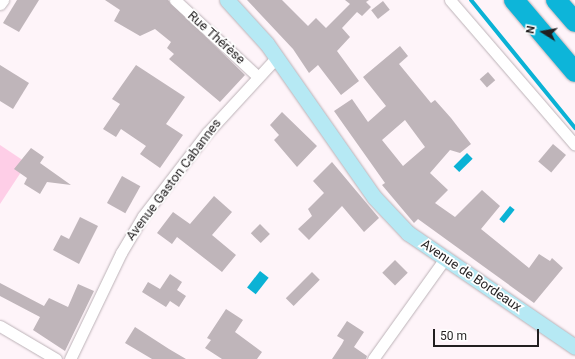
<!DOCTYPE html>
<meta charset="utf-8">
<style>
body{margin:0}
#map{position:relative;width:575px;height:359px;overflow:hidden;background:#fef4f9;font-family:Roboto,sans-serif}
div>[style]{position:absolute}
.green>*{inset:0;background:#fecee7}
.water>*{inset:0;background:#0bb2d5;transform-origin:0 0}
.stream>*{height:4px;margin:-2px;padding:0 2px;transform-origin:2px;border-radius:2px;background:#0bb2d5}
.building>*{inset:0;background:#bfb5ba;transform-origin:0 0}
.roads{filter:drop-shadow(0 0 1px #bcb2b7) drop-shadow(0 0 1px #bcb2b7)}
.street>*{height:11px;margin:-5.5px;padding:0 5.5px;transform-origin:5.5px;border-radius:5.5px;background:#fff}
.secondary>*{height:15px;margin:-7.5px;padding:0 7.5px;transform-origin:7.5px;border-radius:7.5px;background:#b6e9f4}
.highway>*{height:20px;margin:-10px;padding:0 10px;transform-origin:10px;border-radius:10px;background:#0db5d9}
span{translate:-50% -50%;white-space:nowrap;text-align:center;line-height:1.15;-webkit-text-stroke:3.5px #fff;paint-order:stroke}
.street-label{font-size:13px;color:#221f20}
.north{position:absolute;left:523px;top:12px;width:40px;height:40px;-webkit-text-stroke:3px #fff;paint-order:stroke;rotate:281deg;font-size:11px;font-weight:700;line-height:16px;text-align:center;color:#221f20}
.north::after{content:'';display:block;margin:auto;width:14px;height:18px;background:#221f20;clip-path:polygon(50% 0,100% 100%,50% 72%,0 100%)}
.scale{position:absolute;left:433px;top:329px;width:106px;height:18px;box-sizing:border-box;border:2px solid #221f20;border-top:0;padding-left:5px;font-size:12px;line-height:14px;white-space:nowrap;color:#221f20;-webkit-text-stroke:3px #fff;paint-order:stroke}
</style>
<div id="map">
<div class="green">
<div style="clip-path:polygon(0 145px,27px 163px,0 204px)"></div>
</div>
<div class="water">
<div style="left:467px;top:153px;width:8px;height:19px;rotate:45deg"></div>
<div style="left:510px;top:206px;width:6px;height:17px;rotate:39deg"></div>
<div style="left:260px;top:271px;width:11px;height:21px;rotate:38deg"></div>
</div>
<div class="stream">
<div style="left:471px;top:0;width:165px;rotate:50.9deg"></div>
</div>
<div class="building">
<div style="clip-path:polygon(17px 0,39px 0,19px 32px,3px 23px)"></div>
<div style="clip-path:polygon(105px 0,168px 0,245px 75px,220px 102px,169px 59px,174px 54px,167px 48px,171px 42px,155px 29px,140px 36px,114px 21px,120px 10px)"></div>
<div style="clip-path:polygon(247px 0,282px 0,308px 26px,316px 18px,326px 28px,350px 4px,345px 0,369px 0,366px 2px,371px 7px,362px 16px,357px 12px,342px 28px,350px 37px,337px 51px,359px 81px,341px 95px,318px 65px,309px 73px,293px 49px)"></div>
<div style="left:383px;top:1px;width:11px;height:15px;rotate:52deg"></div>
<div style="clip-path:polygon(evenodd,400px 46px,408px 56px,399px 64px,431px 103px,435px 100px,451px 118px,471px 144px,460px 153px,450px 150px,430px 173px,448px 190px,435px 203px,455px 217px,482px 190px,500px 206px,481px 229px,529px 268px,539px 254px,550px 261px,552px 258px,563px 268px,534px 303px,418px 219px,414px 223px,382px 185px,385px 183px,334px 111px,352px 99px,368px 122px,386px 106px,363px 77px,400px 46px,405px 120px,425px 147px,403px 166px,382px 140px,405px 120px)"></div>
<div style="clip-path:polygon(0 65px,29px 83px,13px 109px,0 101px)"></div>
<div style="clip-path:polygon(136px 65px,185px 97px,166px 124px,183px 135px,160px 168px,140px 154px,146px 146px,121px 129px,116px 137px,103px 129px,120px 104px,112px 99px)"></div>
<div style="left:488px;top:72px;width:11px;height:11px;rotate:49deg"></div>
<div style="clip-path:polygon(282px 112px,317px 146px,297px 167px,274px 140px,279px 135px,270px 125px)"></div>
<div style="left:553px;top:144px;width:17px;height:23px;rotate:40deg"></div>
<div style="clip-path:polygon(31px 148px,44px 157px,40px 163px,71px 185px,47px 182px,40px 194px,24px 184px,27px 178px,14px 169px)"></div>
<div style="clip-path:polygon(332px 162px,379px 218px,364px 232px,342px 206px,309px 240px,298px 229px,312px 216px,308px 209px,324px 193px,313px 181px)"></div>
<div style="left:122px;top:176px;width:21px;height:31px;rotate:29deg"></div>
<div style="clip-path:polygon(214px 196px,232px 212px,212px 235px,236px 255px,222px 272px,177px 237px,172px 244px,157px 233px,173px 212px,190px 224px)"></div>
<div style="clip-path:polygon(80px 217px,98px 226px,79px 264px,53px 250px,61px 235px,69px 239px)"></div>
<div style="left:260px;top:224px;width:14px;height:13px;rotate:45deg"></div>
<div style="left:395px;top:260px;width:18px;height:18px;rotate:45deg"></div>
<div style="left:312px;top:272px;width:11px;height:37px;rotate:45deg"></div>
<div style="clip-path:polygon(170px 274px,182px 282px,177px 290px,186px 296px,179px 307px,170px 301px,166px 307px,142px 292px,148px 282px,160px 289px)"></div>
<div style="clip-path:polygon(0 283px,44px 306px,49px 298px,68px 307px,78px 284px,94px 291px,65px 351px,33px 330px,40px 317px,0 296px)"></div>
<div style="clip-path:polygon(226px 309px,243px 320px,235px 332px,262px 352px,257px 359px,222px 359px,205px 348px,211px 340px,207px 338px)"></div>
<div style="clip-path:polygon(347px 321px,364px 332px,354px 347px,367px 356px,366px 359px,332px 359px,342px 344px,344px 340px,337px 336px)"></div>
<div style="clip-path:polygon(135px 327px,169px 349px,186px 359px,152px 359px,125px 343px)"></div>
</div>
<div class="roads">
<div class="street">
<div style="left:175px;top:0;width:112px;rotate:42.8deg"></div>
<div style="left:450px;top:0;width:191px;rotate:49.2deg"></div>
<div style="left:0;top:4px;width:5px;rotate:-53deg"></div>
<div style="left:0;top:326px;width:65px;rotate:30.5deg"></div>
<div style="left:70px;top:359px;width:118px;rotate:-64.3deg"></div>
<div style="left:121px;top:253px;width:43px;rotate:-59.3deg"></div>
<div style="left:143px;top:216px;width:105px;rotate:-52.4deg"></div>
<div style="left:207px;top:133px;width:103px;rotate:-47.4deg"></div>
<div style="left:373px;top:359px;width:122px;rotate:-54.4deg"></div>
</div>
<div class="secondary">
<div style="left:227px;top:0;width:59px;rotate:47.7deg"></div>
<div style="left:267px;top:44px;width:187px;rotate:55deg"></div>
<div style="left:374px;top:197px;width:50px;rotate:46.6deg"></div>
<div style="left:408px;top:233px;width:202px;rotate:34.3deg"></div>
</div>
<div class="highway">
<div style="left:514px;top:0;width:94px;rotate:49.7deg"></div>
<div style="left:556px;top:0;width:29px;rotate:49deg"></div>
</div>
</div>
<div class="street-label">
<span style="left:216px;top:38px;rotate:42deg">Rue Thérèse</span>
<span style="left:174px;top:180px;rotate:-53deg">Avenue Gaston Cabannes</span>
<span style="left:471px;top:276px;rotate:34deg">Avenue de Bordeaux</span>
</div>
<div class="north">N</div>
<div class="scale">50 m</div>
</div>
